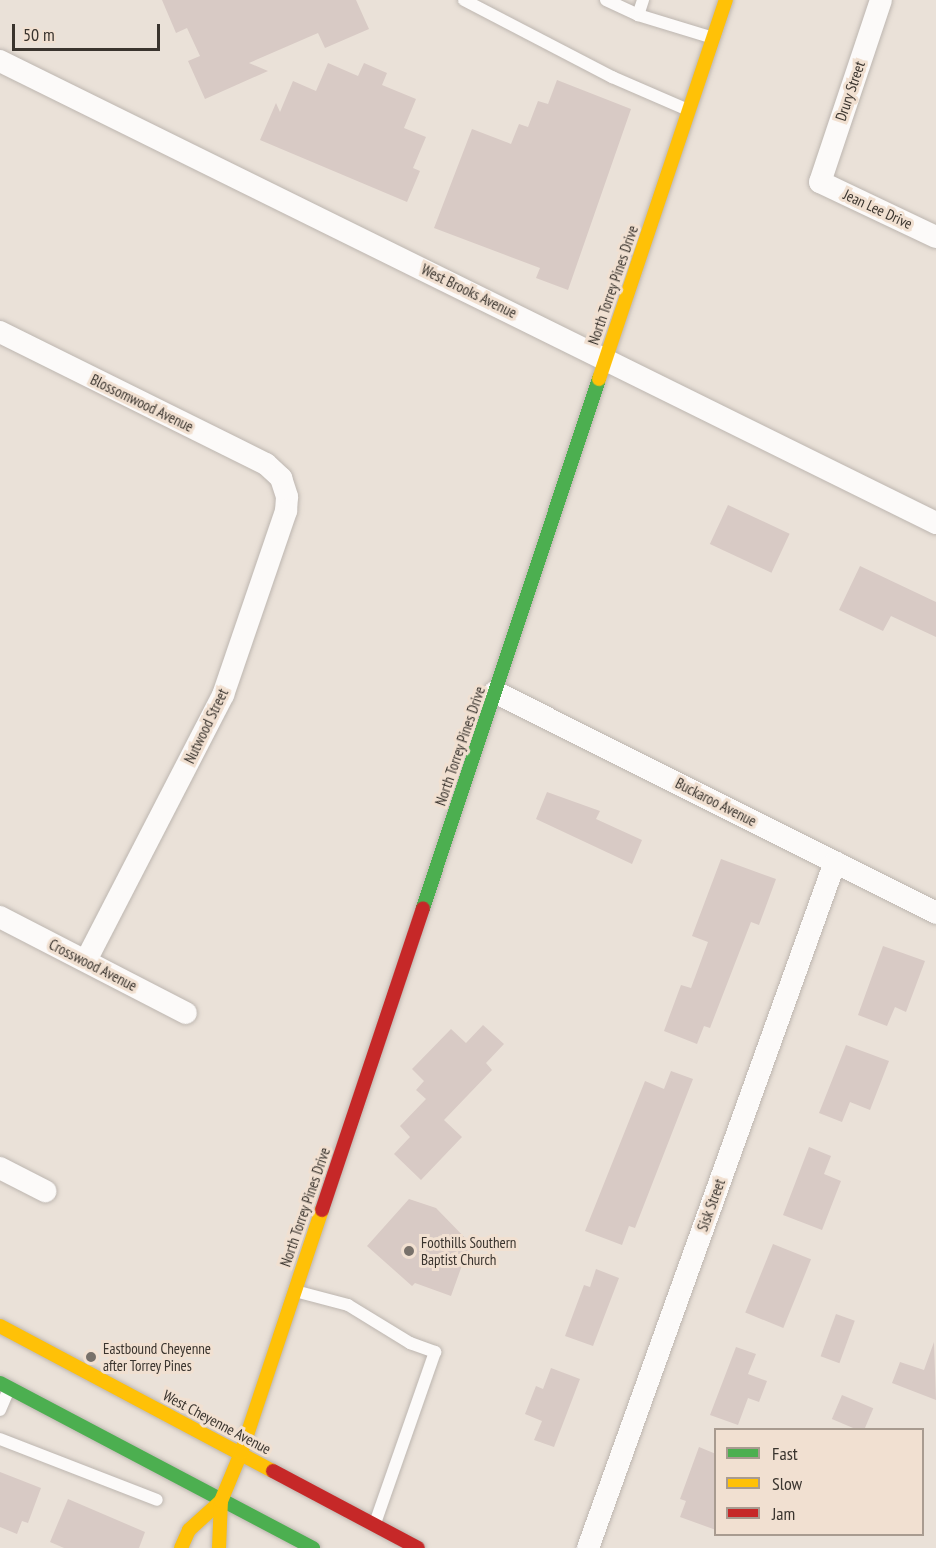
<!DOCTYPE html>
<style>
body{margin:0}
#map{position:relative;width:936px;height:1548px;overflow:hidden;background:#eae1d8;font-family:"PT Sans Narrow",sans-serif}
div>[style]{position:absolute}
.building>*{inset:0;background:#d8cac5;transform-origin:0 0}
.roads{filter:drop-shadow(0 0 2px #bdb6b0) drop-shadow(0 0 2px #bdb6b0)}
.lane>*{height:12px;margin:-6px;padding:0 6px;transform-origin:6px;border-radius:6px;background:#fcfaf9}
.street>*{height:22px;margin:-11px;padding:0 11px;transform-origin:11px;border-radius:11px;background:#fcfaf9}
.fast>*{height:14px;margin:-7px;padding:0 7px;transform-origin:7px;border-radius:7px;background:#4caf50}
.slow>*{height:14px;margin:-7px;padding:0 7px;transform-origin:7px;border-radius:7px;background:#ffc107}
.jam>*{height:14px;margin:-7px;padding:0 7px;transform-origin:7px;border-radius:7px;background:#c62828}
.dots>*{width:16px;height:16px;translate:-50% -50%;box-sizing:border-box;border:3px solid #f1e0d1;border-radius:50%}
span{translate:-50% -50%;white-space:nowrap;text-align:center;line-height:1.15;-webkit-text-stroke:6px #f1e0d1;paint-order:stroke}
.street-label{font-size:15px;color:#3a342e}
.poi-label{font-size:15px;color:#3a342e}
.left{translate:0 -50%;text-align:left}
.legend{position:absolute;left:714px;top:1428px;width:210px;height:108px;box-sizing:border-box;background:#f1e0d1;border:2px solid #a89b90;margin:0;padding:8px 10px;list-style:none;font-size:18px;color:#3a342e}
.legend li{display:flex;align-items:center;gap:12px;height:30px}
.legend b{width:30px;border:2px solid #a89b90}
.scale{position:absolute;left:12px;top:24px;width:148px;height:27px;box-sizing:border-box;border:3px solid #3a342e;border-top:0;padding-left:8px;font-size:18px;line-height:21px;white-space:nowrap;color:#3a342e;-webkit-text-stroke:4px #f1e0d1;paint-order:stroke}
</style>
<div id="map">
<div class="building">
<div style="clip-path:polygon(162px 0,356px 0,369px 29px,325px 48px,318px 33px,249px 63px,268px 71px,205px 99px,188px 61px,200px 56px,187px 28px,176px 33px)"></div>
<div style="clip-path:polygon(328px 63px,358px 76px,364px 63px,387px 73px,382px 85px,416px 99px,404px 128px,426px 137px,413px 168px,420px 171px,407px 202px,260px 140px,276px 103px,280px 112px,293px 81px,316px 91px)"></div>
<div style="clip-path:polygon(557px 80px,631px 109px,568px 290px,536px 278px,540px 268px,434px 228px,472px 129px,511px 144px,519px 124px,528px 127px,538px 101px,548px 104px)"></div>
<div style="left:728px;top:505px;width:68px;height:43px;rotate:25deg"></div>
<div style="clip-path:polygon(860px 566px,936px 602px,936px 637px,891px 616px,883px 631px,839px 610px)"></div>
<div style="clip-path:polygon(547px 792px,600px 811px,596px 819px,642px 840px,632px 864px,536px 819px)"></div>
<div style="clip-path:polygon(721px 859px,776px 879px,759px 925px,751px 922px,710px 1028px,704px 1026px,697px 1044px,664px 1031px,681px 985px,691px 988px,708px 942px,692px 936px)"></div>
<div style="clip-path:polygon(883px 946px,925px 961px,906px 1012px,895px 1007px,887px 1026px,858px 1015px)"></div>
<div style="clip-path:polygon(483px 1025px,504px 1044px,486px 1063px,492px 1070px,444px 1120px,462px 1137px,421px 1180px,394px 1154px,410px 1137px,400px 1126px,426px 1099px,416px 1090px,424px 1081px,412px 1069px,451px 1029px,466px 1043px)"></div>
<div style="clip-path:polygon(846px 1045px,889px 1061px,870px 1110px,850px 1102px,842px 1122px,819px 1113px)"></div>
<div style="clip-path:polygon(671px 1071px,693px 1079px,635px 1228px,629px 1226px,622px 1245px,585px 1231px,645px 1081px,664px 1089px)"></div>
<div style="clip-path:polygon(809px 1147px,831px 1156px,824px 1174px,841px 1181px,822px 1230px,783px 1215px)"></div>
<div style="clip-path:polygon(409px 1199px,436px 1208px,470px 1243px,451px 1296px,415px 1283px,412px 1286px,367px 1246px)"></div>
<div style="left:773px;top:1244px;width:41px;height:74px;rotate:22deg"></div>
<div style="clip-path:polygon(596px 1269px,619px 1278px,593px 1346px,565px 1336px,584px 1285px,590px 1287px)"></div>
<div style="left:836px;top:1314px;width:20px;height:45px;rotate:20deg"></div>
<div style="clip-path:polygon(934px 1342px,936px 1400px,892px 1383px,900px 1362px,924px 1370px)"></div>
<div style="clip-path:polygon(736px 1347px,756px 1354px,748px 1374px,767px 1381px,759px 1402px,748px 1398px,738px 1425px,710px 1415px)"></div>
<div style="clip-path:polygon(551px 1368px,580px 1379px,554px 1447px,534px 1440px,542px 1421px,525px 1414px,536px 1386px,543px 1389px)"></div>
<div style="left:842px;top:1395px;width:34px;height:26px;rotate:23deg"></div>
<div style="clip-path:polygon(699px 1447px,716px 1454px,716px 1530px,680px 1517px,686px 1501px,680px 1499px)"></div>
<div style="clip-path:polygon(0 1472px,41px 1488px,28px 1523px,22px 1521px,17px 1534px,0 1527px)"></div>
<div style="clip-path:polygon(68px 1499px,145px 1532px,139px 1548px,64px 1548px,50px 1542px)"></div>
</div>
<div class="roads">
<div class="lane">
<div style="left:464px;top:0;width:167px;rotate:27.5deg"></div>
<div style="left:612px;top:77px;width:83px;rotate:23.5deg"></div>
<div style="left:606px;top:0;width:35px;rotate:25deg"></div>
<div style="left:643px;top:0;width:16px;rotate:108deg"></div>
<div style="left:638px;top:15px;width:78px;rotate:17deg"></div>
<div style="left:295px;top:1291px;width:55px;rotate:14.8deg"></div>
<div style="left:348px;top:1305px;width:73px;rotate:31.5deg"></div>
<div style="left:410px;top:1343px;width:27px;rotate:20deg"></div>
<div style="left:435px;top:1352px;width:181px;rotate:109.3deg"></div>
<div style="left:0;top:1410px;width:23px;rotate:-67deg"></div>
<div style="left:0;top:1439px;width:168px;rotate:21.2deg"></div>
</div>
<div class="street">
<div style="left:881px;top:0;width:192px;rotate:108.5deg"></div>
<div style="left:820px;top:182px;width:128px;rotate:25.4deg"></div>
<div style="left:0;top:61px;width:1044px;rotate:26.27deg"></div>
<div style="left:0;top:332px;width:297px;rotate:26.4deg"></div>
<div style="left:266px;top:464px;width:21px;rotate:43deg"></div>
<div style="left:281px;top:478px;width:20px;rotate:72deg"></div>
<div style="left:287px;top:497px;width:14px;rotate:94deg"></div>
<div style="left:286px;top:511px;width:194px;rotate:108.9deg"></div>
<div style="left:223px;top:695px;width:299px;rotate:117.3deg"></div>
<div style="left:495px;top:692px;width:493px;rotate:26.6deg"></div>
<div style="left:0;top:917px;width:209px;rotate:27.3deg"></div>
<div style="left:0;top:1168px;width:51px;rotate:27.1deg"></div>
<div style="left:588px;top:1548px;width:729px;rotate:-70.2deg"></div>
</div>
<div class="fast">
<div style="left:423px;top:908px;width:558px;rotate:-71.6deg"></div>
<div style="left:0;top:1383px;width:354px;rotate:27.8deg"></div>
</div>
<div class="slow">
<div style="left:599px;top:379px;width:400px;rotate:-71.5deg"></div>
<div style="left:0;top:1326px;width:309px;rotate:28deg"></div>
<div style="left:181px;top:1548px;width:20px;rotate:-66deg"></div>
<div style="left:189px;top:1530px;width:43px;rotate:-42.2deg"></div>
<div style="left:219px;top:1548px;width:47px;rotate:-87.6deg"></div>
<div style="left:221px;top:1501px;width:52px;rotate:-67.4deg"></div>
<div style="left:241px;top:1453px;width:256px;rotate:-71.6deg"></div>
</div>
<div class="jam">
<div style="left:322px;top:1210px;width:318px;rotate:-71.5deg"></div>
<div style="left:273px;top:1471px;width:164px;rotate:28deg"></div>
</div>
</div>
<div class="dots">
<div style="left:409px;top:1251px;background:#78716a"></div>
<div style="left:91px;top:1357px;background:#78716a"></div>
</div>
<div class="street-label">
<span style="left:850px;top:91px;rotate:-71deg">Drury Street</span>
<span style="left:878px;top:209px;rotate:25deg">Jean Lee Drive</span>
<span style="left:613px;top:285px;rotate:-71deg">North Torrey Pines Drive</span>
<span style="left:469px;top:291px;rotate:26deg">West Brooks Avenue</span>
<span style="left:142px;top:403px;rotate:26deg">Blossomwood Avenue</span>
<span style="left:206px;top:726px;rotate:-64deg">Nutwood Street</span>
<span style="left:460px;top:746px;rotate:-71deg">North Torrey Pines Drive</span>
<span style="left:716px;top:802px;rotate:27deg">Buckaroo Avenue</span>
<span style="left:93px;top:965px;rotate:27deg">Crosswood Avenue</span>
<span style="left:711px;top:1205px;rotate:-70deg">Sisk Street</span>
<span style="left:305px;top:1207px;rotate:-71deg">North Torrey Pines Drive</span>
<span style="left:217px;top:1422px;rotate:28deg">West Cheyenne Avenue</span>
</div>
<div class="poi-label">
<span class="left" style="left:421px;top:1251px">Foothills Southern<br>Baptist Church</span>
<span class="left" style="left:103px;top:1357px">Eastbound Cheyenne<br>after Torrey Pines</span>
</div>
<ul class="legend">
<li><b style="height:8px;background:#4caf50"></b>Fast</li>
<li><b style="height:8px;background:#ffc107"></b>Slow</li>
<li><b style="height:8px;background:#c62828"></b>Jam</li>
</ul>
<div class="scale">50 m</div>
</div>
